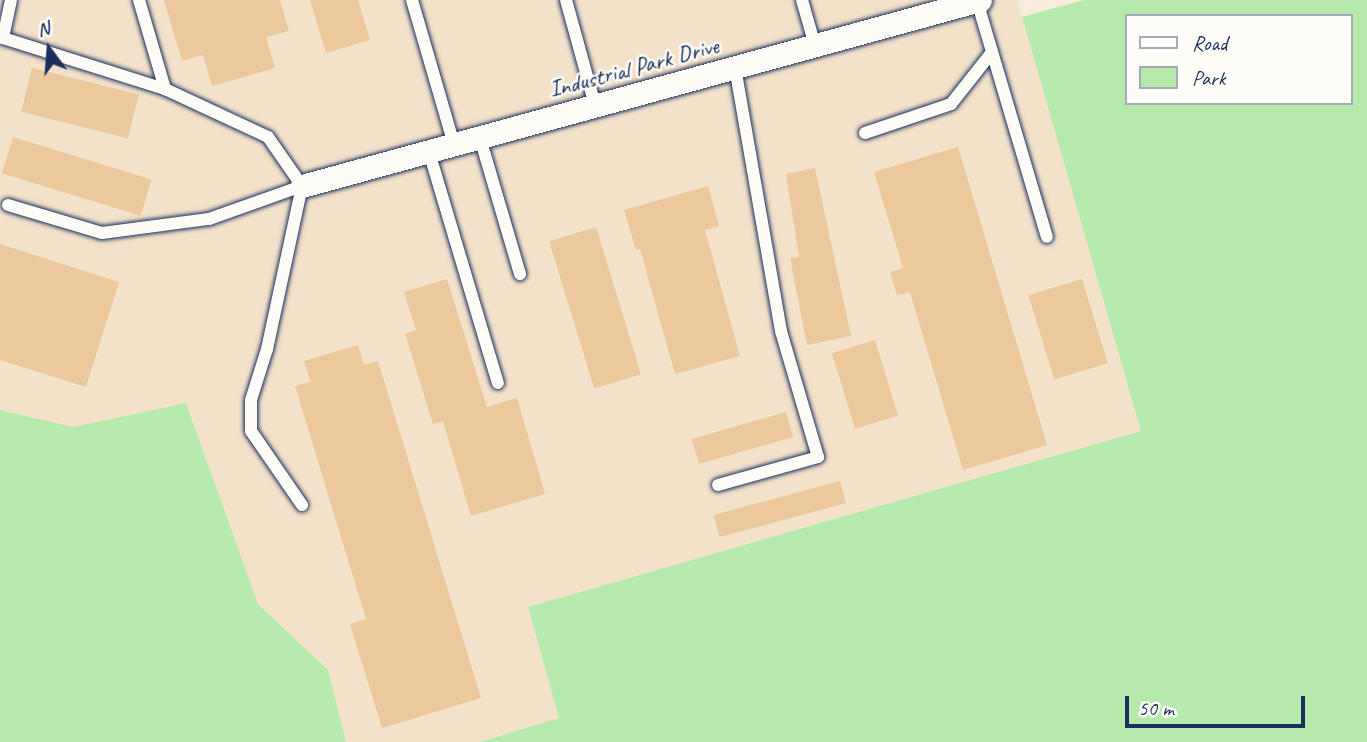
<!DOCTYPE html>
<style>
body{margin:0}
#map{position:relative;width:1367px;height:742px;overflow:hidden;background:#f8ecdc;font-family:Caveat,sans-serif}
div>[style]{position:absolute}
.built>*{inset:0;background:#f4e1c9}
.green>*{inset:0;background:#b5eaab}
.building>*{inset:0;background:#ecc89d;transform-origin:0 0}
.roads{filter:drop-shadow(0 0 2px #1b2f5e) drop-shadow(0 0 2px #1b2f5e)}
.service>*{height:12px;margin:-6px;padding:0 6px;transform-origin:6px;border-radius:6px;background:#fdfcf7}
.minor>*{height:23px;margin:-11.5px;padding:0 11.5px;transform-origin:11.5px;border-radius:11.5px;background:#fdfcf7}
span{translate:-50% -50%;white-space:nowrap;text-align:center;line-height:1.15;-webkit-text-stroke:5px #fdfcf7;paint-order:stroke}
.street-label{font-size:24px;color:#1b2f5e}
.legend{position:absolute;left:1125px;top:14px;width:228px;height:91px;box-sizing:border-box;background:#fdfcf7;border:2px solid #a3aaba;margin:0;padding:9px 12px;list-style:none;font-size:21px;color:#1b2f5e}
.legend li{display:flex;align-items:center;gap:14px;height:35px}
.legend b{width:35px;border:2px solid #a3aaba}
.north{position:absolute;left:14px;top:14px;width:70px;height:70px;-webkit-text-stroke:5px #fdfcf7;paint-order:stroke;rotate:344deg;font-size:19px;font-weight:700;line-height:28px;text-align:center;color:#1b2f5e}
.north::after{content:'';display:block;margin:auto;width:24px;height:32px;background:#1b2f5e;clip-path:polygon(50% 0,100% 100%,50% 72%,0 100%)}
.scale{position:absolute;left:1125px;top:696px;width:180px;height:32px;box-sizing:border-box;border:4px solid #1b2f5e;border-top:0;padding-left:9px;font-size:21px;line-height:24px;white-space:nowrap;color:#1b2f5e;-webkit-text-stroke:5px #fdfcf7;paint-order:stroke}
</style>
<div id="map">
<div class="built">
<div style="clip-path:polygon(0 0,1017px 0,1141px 431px,528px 607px,559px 718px,480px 742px,346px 742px,328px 670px,258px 604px,186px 403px,73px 427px,0 410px)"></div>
</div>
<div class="green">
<div style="clip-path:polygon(evenodd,1084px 0,1367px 0,1367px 742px,480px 742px,559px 718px,528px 607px,1141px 431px,1022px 17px,1084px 0,1127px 16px,1351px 16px,1351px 103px,1127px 103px,1127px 16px)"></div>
<div style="clip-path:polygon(186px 403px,258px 604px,328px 670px,346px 742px,0 742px,0 410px,73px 427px)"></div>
</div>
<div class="building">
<div style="clip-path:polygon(164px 0,280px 0,289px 31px,266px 37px,275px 68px,212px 86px,203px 55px,182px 61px)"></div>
<div style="clip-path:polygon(310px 0,358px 0,370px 40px,326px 53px)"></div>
<div style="left:32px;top:68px;width:110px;height:45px;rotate:14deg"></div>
<div style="left:13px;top:137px;width:145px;height:38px;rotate:17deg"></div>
<div style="clip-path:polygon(958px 147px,1047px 445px,963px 470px,910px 292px,897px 295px,890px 272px,903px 268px,874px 172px)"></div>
<div style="clip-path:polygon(815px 168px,851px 336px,807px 345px,790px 258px,799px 257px,786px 174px)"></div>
<div style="clip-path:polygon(708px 186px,719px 226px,705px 230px,740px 356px,675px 374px,640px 249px,636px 250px,624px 210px)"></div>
<div style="left:596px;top:227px;width:154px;height:49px;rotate:73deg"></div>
<div style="clip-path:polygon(0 244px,119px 282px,86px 387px,0 360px)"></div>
<div style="clip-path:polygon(447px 279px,487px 407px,517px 398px,545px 494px,471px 516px,443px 421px,433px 424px,405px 334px,416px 330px,404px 292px)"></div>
<div style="left:1082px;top:279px;width:88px;height:56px;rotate:73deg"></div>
<div style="left:875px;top:340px;width:79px;height:45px;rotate:73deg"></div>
<div style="clip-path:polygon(358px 345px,364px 365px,378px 361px,481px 698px,382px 728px,350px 624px,366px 619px,295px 386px,311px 382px,304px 361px)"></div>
<div style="left:786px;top:412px;width:26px;height:98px;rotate:74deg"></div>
<div style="left:840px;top:481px;width:23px;height:131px;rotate:75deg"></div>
</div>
<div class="roads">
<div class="service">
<div style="left:11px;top:0;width:39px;rotate:102deg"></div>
<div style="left:3px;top:38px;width:170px;rotate:17.5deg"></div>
<div style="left:165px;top:89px;width:114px;rotate:25deg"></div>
<div style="left:268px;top:137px;width:60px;rotate:55.2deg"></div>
<div style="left:302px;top:186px;width:167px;rotate:102.1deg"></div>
<div style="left:267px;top:349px;width:53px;rotate:107.4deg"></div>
<div style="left:251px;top:400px;width:31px;rotate:90deg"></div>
<div style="left:251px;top:431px;width:90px;rotate:55.4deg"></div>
<div style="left:139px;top:0;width:93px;rotate:73.7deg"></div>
<div style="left:412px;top:0;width:151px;rotate:73.8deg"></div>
<div style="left:566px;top:0;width:109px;rotate:74.6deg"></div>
<div style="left:802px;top:0;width:48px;rotate:74.2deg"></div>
<div style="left:977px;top:1px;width:246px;rotate:73.5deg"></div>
<div style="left:865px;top:133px;width:91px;rotate:-18.6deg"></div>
<div style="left:951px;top:104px;width:66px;rotate:-51.7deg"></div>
<div style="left:480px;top:138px;width:142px;rotate:73.6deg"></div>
<div style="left:429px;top:152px;width:241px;rotate:73.4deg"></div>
<div style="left:8px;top:205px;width:98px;rotate:16.6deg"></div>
<div style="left:102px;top:233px;width:108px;rotate:-7.5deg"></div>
<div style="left:209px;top:219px;width:99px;rotate:-19.5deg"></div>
<div style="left:718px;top:485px;width:104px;rotate:-15.6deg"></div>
<div style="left:818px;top:457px;width:131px;rotate:-106.4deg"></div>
<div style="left:781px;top:331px;width:268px;rotate:-99.9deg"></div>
</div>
<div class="minor">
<div style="left:302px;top:186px;width:703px;rotate:-15.34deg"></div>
</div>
</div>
<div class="street-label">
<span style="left:634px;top:68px;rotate:-15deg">Industrial Park Drive</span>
</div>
<ul class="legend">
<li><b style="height:9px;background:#fdfcf7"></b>Road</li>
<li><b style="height:19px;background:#b5eaab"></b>Park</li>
</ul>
<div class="north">N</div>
<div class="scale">50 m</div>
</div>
